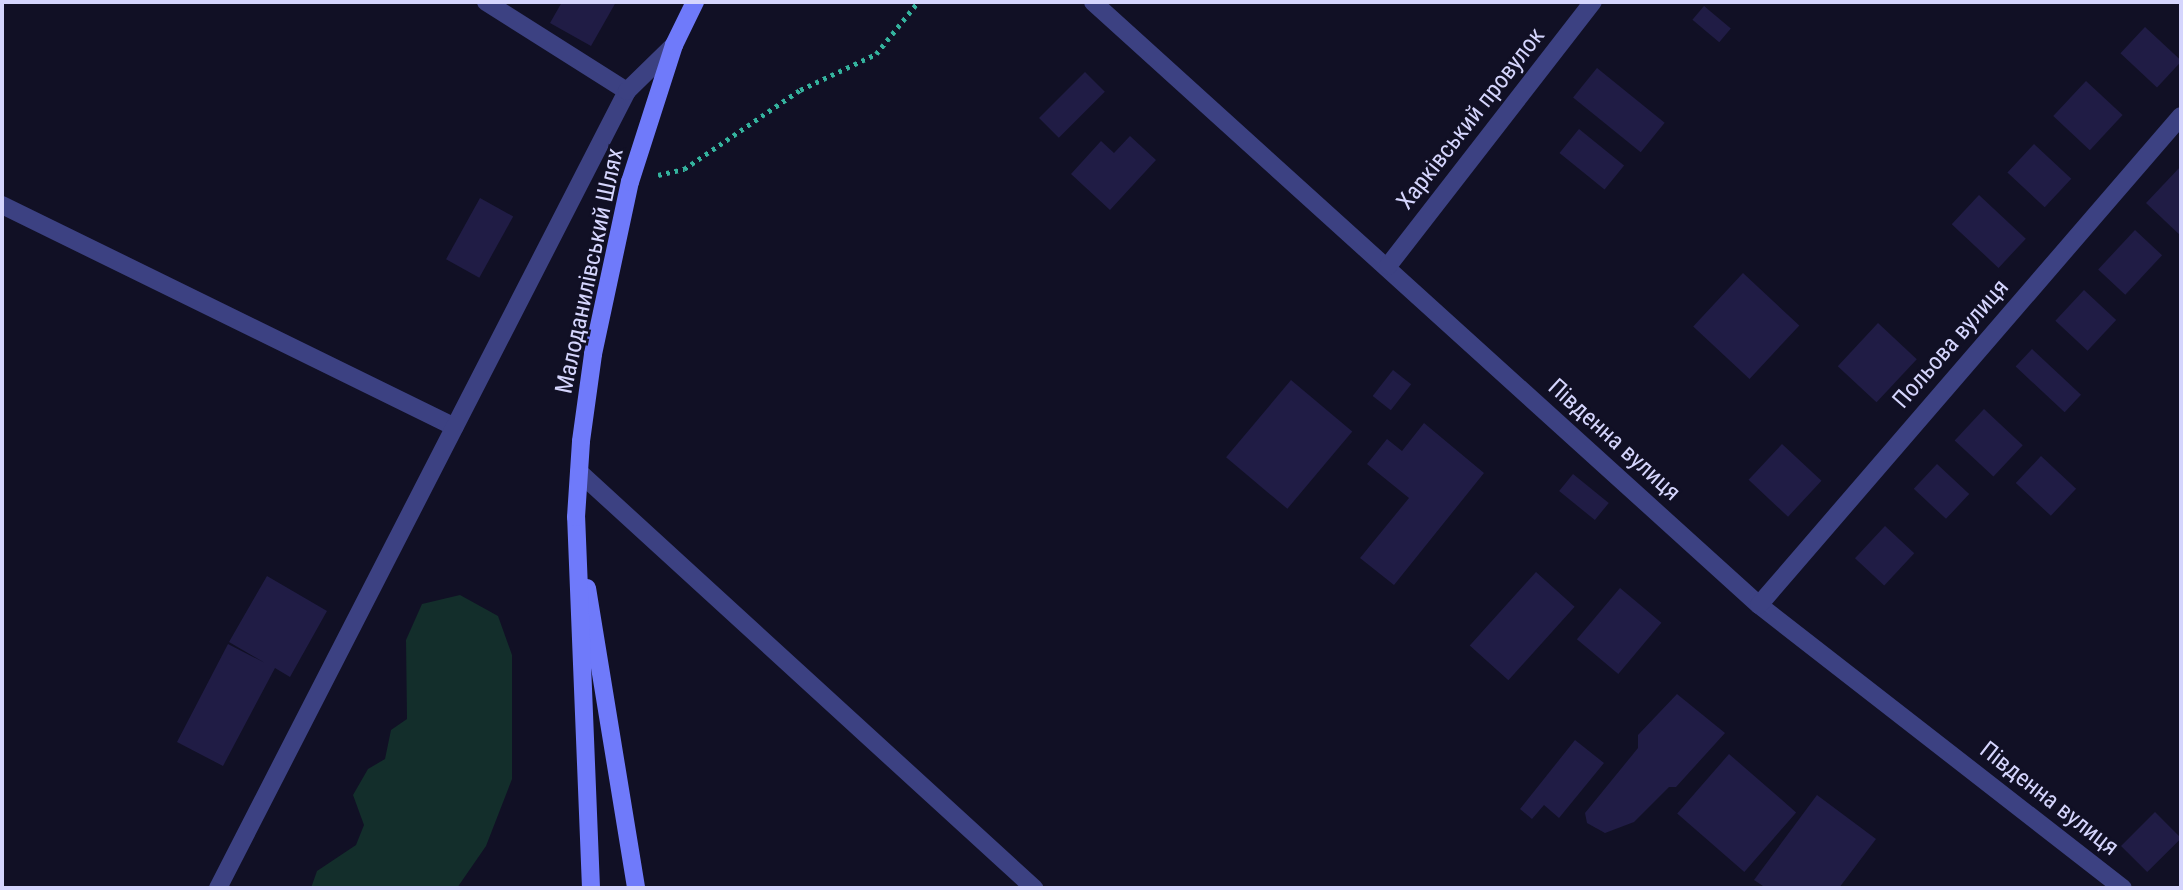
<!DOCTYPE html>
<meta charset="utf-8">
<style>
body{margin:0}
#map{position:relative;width:2183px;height:890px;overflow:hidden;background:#111025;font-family:"Roboto Condensed",sans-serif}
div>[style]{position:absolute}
.green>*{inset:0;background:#132e2b}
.building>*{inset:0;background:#201c45;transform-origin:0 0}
.path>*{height:4.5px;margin-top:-2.25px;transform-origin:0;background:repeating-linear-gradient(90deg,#34b39e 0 3.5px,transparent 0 8.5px)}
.minor>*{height:18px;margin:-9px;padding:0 9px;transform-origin:9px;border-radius:9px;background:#3c4182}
.secondary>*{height:18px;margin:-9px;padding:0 9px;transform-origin:9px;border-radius:9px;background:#6f7afa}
span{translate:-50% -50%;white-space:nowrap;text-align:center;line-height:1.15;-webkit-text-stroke:5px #111025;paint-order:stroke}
.street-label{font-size:24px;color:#d5d5fd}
.frame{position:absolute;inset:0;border:4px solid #d5d5fd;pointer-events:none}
</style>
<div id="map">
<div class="green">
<div style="clip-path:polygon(460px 595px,498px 616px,512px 655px,512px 779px,486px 846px,457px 888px,311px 888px,317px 871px,356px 845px,364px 825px,353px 795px,368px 769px,385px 759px,391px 730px,407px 719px,406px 640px,422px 604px)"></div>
</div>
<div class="building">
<div style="clip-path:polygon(562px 2px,616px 2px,591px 46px,550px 23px)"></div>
<div style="left:1704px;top:6px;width:35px;height:18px;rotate:40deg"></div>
<div style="left:2145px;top:27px;width:50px;height:36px;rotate:43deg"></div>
<div style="left:1597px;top:68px;width:87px;height:38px;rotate:39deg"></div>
<div style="left:1085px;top:72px;width:28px;height:65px;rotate:45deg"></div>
<div style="left:2086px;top:81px;width:50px;height:48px;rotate:43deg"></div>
<div style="left:1579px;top:129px;width:58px;height:31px;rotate:39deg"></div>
<div style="clip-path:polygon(1130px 136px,1156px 160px,1110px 210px,1071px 174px,1101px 141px,1114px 153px)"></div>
<div style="left:2034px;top:144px;width:51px;height:39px;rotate:43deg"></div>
<div style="clip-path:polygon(2181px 166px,2181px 236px,2146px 203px)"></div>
<div style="left:1979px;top:195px;width:64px;height:40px;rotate:43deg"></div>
<div style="left:480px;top:198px;width:38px;height:70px;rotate:29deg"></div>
<div style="left:2135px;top:230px;width:37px;height:54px;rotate:43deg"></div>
<div style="left:1743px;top:273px;width:77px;height:73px;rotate:43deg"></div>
<div style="left:2084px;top:290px;width:44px;height:42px;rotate:43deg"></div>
<div style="left:1878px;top:323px;width:53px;height:59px;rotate:43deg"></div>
<div style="left:2032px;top:349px;width:67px;height:24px;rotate:43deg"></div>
<div style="left:1393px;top:370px;width:23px;height:33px;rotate:38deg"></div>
<div style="left:1291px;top:380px;width:80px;height:101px;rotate:40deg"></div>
<div style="left:1984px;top:409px;width:53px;height:43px;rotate:43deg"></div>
<div style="clip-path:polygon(1424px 423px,1484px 473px,1394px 585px,1360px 558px,1409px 498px,1367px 464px,1387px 439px,1402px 451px)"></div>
<div style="left:1782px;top:444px;width:54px;height:49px;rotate:43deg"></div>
<div style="left:2041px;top:456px;width:48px;height:37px;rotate:43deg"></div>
<div style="left:1937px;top:464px;width:44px;height:34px;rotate:43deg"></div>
<div style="left:1573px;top:474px;width:46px;height:22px;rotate:39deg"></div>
<div style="left:1885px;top:526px;width:40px;height:44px;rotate:43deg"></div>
<div style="left:1536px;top:572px;width:52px;height:99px;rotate:42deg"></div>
<div style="clip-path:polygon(267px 576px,327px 611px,290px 677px,275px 668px,223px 766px,177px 742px,228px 644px,265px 663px,229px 642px)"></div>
<div style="left:1620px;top:588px;width:54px;height:67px;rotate:40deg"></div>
<div style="clip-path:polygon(1677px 694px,1725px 733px,1676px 787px,1669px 787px,1634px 822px,1605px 833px,1587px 823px,1585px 813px,1638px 748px,1638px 735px)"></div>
<div style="clip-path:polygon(1575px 740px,1604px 763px,1559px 818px,1544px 805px,1532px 819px,1520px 809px)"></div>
<div style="left:1729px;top:754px;width:89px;height:79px;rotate:41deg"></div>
<div style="clip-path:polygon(1817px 795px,1876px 839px,1839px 888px,1766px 888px,1754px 880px)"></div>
<div style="left:2155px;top:812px;width:37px;height:48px;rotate:45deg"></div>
</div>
<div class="path">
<div style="left:658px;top:175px;width:27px;rotate:-13deg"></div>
<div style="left:684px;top:169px;width:140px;rotate:-34.3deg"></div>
<div style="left:800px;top:90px;width:84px;rotate:-25.3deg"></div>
<div style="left:876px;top:54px;width:67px;rotate:-51.1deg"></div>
</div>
<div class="minor">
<div style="left:486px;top:2px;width:167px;rotate:32.3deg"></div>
<div style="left:1093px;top:2px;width:898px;rotate:42.16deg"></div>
<div style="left:1759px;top:605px;width:461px;rotate:37.9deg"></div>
<div style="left:2px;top:205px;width:504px;rotate:26.11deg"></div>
<div style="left:1388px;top:266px;width:334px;rotate:-52.2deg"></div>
<div style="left:579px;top:472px;width:617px;rotate:42.44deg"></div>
<div style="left:1759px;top:605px;width:646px;rotate:-49.21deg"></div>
<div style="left:218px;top:888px;width:896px;rotate:-62.83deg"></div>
<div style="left:627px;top:91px;width:66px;rotate:-44.4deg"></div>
</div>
<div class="secondary">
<div style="left:587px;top:588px;width:304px;rotate:80.7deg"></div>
<div style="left:591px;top:888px;width:371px;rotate:-92.3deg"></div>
<div style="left:576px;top:517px;width:76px;rotate:-86.2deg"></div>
<div style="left:581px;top:441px;width:88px;rotate:-82.1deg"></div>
<div style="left:593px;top:354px;width:176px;rotate:-77.9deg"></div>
<div style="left:630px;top:182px;width:144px;rotate:-72.2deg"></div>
<div style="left:674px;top:45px;width:48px;rotate:-64deg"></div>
</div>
<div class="street-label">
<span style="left:1471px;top:119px;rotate:-52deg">Харківський провулок</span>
<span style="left:590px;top:271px;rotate:-78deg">Малоданилівський Шлях</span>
<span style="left:1951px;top:344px;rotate:-49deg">Польова вулиця</span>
<span style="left:1614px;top:440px;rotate:42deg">Південна вулиця</span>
<span style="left:2049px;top:799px;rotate:38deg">Південна вулиця</span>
</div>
<div class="frame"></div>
</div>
